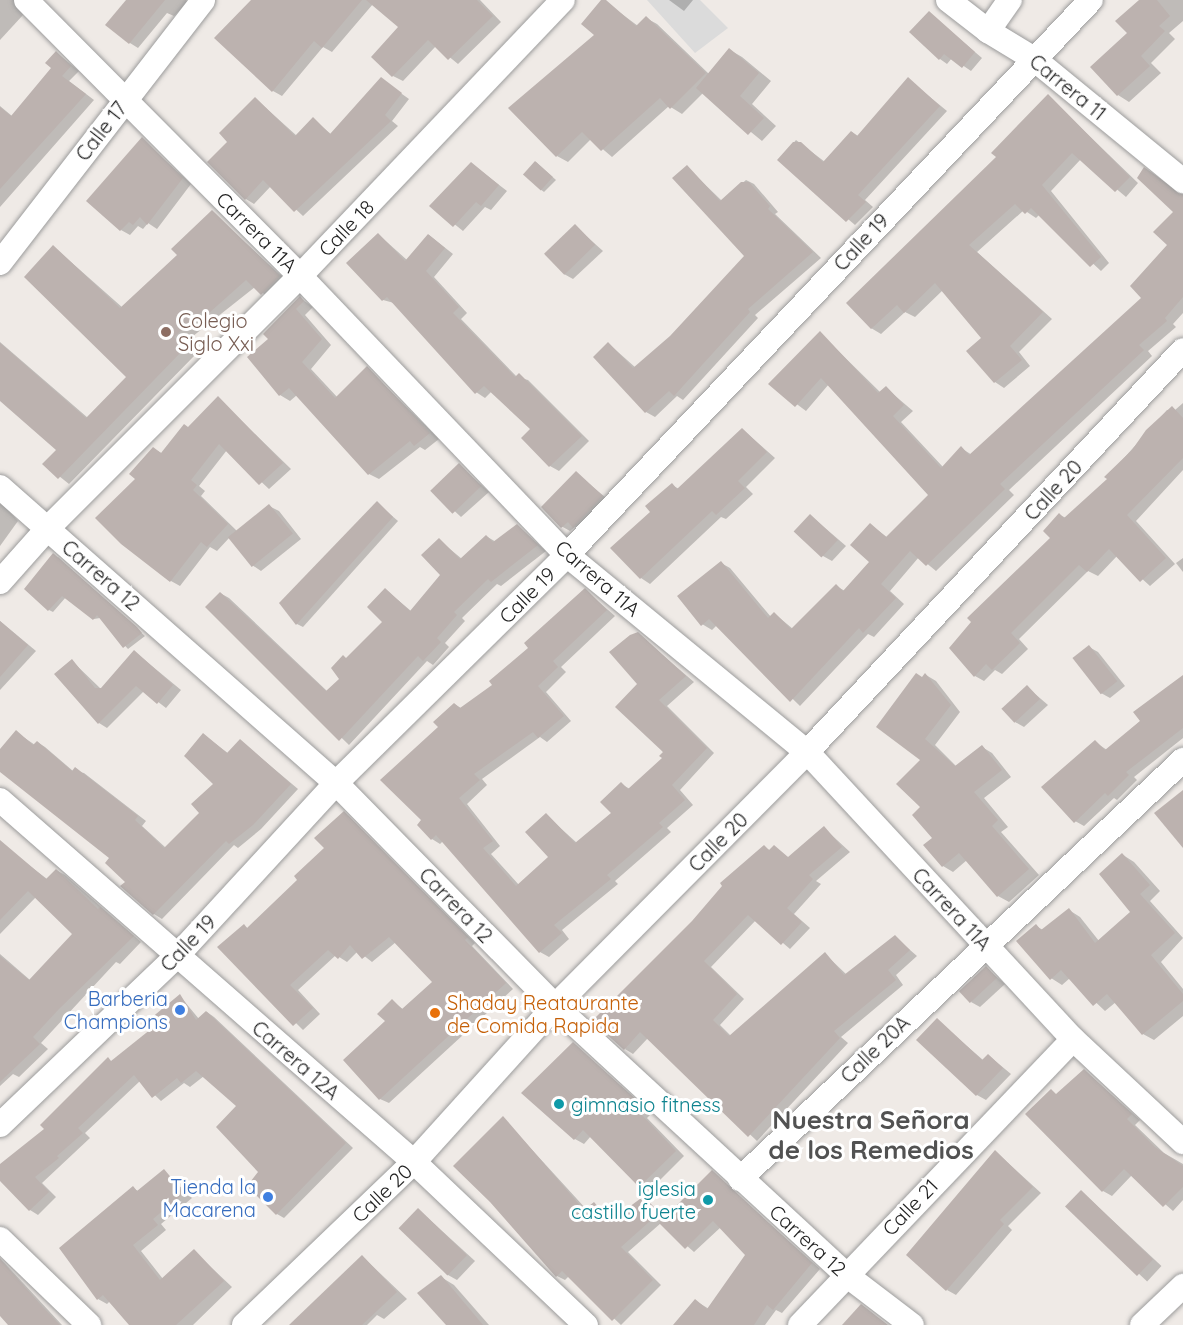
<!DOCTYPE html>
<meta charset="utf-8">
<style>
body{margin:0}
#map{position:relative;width:1183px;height:1325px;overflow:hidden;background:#efeae6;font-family:Quicksand,sans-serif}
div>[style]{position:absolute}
.parking>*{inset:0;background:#dbdbdb}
.shadow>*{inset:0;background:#0003;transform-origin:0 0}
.building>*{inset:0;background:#bcb2af;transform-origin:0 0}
.roads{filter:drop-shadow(0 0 2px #9c9c9c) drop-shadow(0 0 2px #9c9c9c)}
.street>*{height:24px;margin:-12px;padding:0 12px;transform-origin:12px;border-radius:12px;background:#fff}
.dots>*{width:16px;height:16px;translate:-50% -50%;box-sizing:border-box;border:3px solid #fff;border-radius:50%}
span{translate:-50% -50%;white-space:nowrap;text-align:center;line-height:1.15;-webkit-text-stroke:6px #fff;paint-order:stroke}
.street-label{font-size:20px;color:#1f1f1f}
.education-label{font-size:20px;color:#785e54}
.left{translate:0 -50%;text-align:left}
.shop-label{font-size:20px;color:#366cbe}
.right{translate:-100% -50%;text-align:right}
.food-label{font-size:20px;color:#c56008}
.culture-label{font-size:20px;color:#0d838f}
.district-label{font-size:26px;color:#525252;font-weight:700}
</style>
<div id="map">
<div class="parking">
<div style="clip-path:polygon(647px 0,700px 0,728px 28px,695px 53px)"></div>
</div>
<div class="shadow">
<div style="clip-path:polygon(0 0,16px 0,23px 15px,0 40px)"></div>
<div style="clip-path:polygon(128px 0,186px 0,188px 2px,174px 16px,167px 13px,138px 48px,130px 43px)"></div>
<div style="clip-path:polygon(251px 0,480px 0,501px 22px,458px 64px,436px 46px,403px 81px,393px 76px,400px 27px,373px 4px,332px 52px,323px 47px,282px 96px,273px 91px)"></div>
<div style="clip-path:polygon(603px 0,638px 26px,646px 18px,657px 24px,709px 74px,730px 50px,742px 57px,771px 81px,752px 104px,776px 126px,762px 141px,703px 93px,682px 114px,669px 106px,612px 157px,591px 139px,568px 162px,557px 156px,596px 35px)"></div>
<div style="clip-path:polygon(669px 0,693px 0,684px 11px)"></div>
<div style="clip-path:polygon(1144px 0,1183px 0,1183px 21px,1169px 33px,1175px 39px,1151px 63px,1161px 73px,1129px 102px,1118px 95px,1129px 33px)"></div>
<div style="clip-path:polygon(929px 13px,982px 58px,971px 71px,952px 58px,947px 64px,940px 59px)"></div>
<div style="clip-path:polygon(57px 53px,79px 71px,69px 81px,94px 100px,0 207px,0 106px,12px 116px,53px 68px)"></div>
<div style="clip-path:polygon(381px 79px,409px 99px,392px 121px,398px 126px,303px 216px,271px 186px,254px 204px,246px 199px,229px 142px,256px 99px,297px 136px,313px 119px,332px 135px)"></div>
<div style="clip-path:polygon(908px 79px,947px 111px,865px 200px,873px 207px,855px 225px,779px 160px,796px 140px,825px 162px,852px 132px,858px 136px)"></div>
<div style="clip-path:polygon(1048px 96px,1138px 183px,1126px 197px,1081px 159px,1051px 191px,1109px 263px,1101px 271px,1040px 214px,1036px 218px,1024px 210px,977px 252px,1052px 319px,1019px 352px,1030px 366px,1004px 388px,995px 382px,983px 338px,943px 290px,915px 317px,905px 312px,881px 334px,871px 328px)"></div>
<div style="clip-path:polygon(142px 139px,191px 184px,157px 229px,148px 223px,143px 229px,138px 226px,130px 235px,121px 230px)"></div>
<div style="clip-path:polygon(536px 162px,556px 180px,544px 192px,540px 189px)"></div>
<div style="clip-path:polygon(472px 164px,507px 191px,491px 210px,485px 207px,463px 231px,432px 206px)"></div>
<div style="clip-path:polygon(687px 167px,722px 201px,746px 180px,754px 184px,778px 212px,775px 214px,821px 258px,755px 315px,758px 318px,683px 400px,677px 396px,655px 417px,646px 412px,609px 344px,636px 368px,671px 337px,746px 256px)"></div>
<div style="clip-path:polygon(1177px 194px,1183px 194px,1183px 313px,1173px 324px,1176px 327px,1148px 351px,1152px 356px,1009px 490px,1014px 495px,936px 571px,919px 557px,890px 591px,904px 604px,874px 637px,868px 634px,800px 706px,717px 625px,712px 630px,702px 624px,721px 563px,730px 568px,771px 617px,775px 614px,793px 629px,836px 586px,845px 591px,872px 562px,871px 525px,888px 538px,930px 495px,829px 384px,806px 411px,770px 384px,820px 333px,881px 393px,886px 388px,913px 411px,901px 422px,943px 467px,961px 448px,972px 455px,1143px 298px,1169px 245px)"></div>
<div style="clip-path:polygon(212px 212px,289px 283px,272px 300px,255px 287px,183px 344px,195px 355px,69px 484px,44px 464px,58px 450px,0 398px,0 342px,88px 418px,128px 377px,54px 247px,123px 308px,179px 255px)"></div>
<div style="clip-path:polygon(575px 226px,603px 251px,573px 279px,564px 274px)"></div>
<div style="clip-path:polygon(378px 234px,407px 260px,429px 235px,453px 254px,434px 277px,467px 313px,461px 319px,517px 377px,528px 380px,589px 441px,559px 471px,550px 466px,532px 429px,492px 391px,485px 398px,476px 392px,394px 303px,383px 300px)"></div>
<div style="clip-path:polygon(300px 298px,313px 307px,305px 315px,331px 345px,311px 369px,338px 398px,367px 368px,439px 439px,425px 450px,420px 447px,379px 479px,369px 474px,297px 395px,290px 401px,280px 395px,249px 357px,271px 339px)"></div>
<div style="clip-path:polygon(218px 398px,291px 469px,269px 489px,227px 450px,199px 486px,205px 491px,201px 496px,237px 531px,269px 506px,279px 511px,301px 539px,261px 571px,252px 565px,230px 537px,217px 551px,210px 547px,180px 586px,171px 581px,137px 479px,154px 449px,163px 454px)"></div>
<div style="clip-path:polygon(1183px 403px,1183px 470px,1136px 521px,1175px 564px,1150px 586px,1117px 556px,1098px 576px,1088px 571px,1019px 639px,1028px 649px,1002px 674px,995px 670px,984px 681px,975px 676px,951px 648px,1053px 538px,1060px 515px,1066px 518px,1109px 479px,1107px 477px,1167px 410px,1175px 410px)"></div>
<div style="clip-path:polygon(742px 429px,775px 458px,746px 487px,753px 494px,726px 519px,721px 517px,650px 584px,641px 578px,613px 548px,652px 512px,672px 485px,679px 489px)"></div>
<div style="clip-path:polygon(459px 465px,489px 492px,461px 517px,432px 490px)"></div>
<div style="clip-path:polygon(576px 473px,611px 502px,583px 531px,575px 527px,570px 531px,561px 526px)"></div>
<div style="clip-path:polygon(0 501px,18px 521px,0 546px)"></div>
<div style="clip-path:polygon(377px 503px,398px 521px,303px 627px,297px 624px,281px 603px)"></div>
<div style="clip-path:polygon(810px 515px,846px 546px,832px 561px,823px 556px)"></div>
<div style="clip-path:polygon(517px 525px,546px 551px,501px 586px,497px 584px,462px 618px,465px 621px,445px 643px,449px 647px,433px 665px,427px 661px,349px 745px,207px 607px,220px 593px,229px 598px,327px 691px,341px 679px,347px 660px,384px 622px,386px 590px,411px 611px,442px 574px,439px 540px,462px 559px,486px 536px,496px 542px)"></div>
<div style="clip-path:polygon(58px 557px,145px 636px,128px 649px,100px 618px,94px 619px,66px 597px,53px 612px,49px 610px)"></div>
<div style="clip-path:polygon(1183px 558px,1183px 572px,1176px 563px)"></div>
<div style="clip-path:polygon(585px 590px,615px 616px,561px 667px,566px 672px,546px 692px,571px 721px,547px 742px,540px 737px,482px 779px,487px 785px,467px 804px,500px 846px,491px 854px,519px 885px,550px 857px,546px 815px,577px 843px,613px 813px,621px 784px,630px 789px,665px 758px,639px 684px,638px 634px,694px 682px,667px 706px,714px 753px,680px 790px,693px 805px,667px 828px,671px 832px,615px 881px,618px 884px,562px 930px,569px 939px,549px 957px,540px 952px,443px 841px,440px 844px,432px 839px,424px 820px,440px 727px,454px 704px,461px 708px,495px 685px)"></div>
<div style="clip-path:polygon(0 621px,36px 651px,0 690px)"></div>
<div style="clip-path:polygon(1089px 647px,1098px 652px,1125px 686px,1110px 698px,1101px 693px)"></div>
<div style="clip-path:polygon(135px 652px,181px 690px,166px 708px,144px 691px,107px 728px,99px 723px,72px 661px,101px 689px)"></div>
<div style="clip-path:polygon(926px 675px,936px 681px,960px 712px,935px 745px,957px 767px,982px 747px,992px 753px,1011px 777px,984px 798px,1008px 827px,1001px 832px,1039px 875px,1009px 902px,998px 896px,967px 860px,953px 872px,943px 866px,923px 807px,922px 678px)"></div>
<div style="clip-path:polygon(1183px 684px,1183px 738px,1134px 777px,1137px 780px,1117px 800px,1114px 798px,1084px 826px,1075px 821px,1095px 742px,1107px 750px)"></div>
<div style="clip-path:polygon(1027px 687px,1048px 705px,1024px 727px,1015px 722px)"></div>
<div style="clip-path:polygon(16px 732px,35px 745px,37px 742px,45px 747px,73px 771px,84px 773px,146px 821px,142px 826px,166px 848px,201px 813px,215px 784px,204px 735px,229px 754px,241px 741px,298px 789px,261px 829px,238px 848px,234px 845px,162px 919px,154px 914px,111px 858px,0 769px,0 751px)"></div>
<div style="clip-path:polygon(344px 813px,475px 943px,472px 946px,513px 989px,389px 1103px,380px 1099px,392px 1001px,404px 1010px,434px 983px,396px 942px,372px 962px,358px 951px,347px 962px,336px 955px,298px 990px,320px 1014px,303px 1030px,220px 947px,244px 926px,249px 929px,299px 880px,326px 849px)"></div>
<div style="clip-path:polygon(824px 828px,850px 852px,816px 881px,821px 884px,794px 914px,810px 928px,790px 949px,756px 920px,711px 967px,744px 999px,720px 1025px,731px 1036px,825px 954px,847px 975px,895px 937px,917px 956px,896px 975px,903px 985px,841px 1037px,848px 1043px,757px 1141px,648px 1038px,633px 1054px,625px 1049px,693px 922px,764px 847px,771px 851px,774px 847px,789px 858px)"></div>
<div style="clip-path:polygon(0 843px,47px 879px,56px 870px,65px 875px,141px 942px,120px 964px,116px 962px,41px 1043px,48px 1049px,19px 1077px,13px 1074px,0 1086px,0 954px,30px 980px,74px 934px,36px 897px,0 934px)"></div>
<div style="clip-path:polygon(1123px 855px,1134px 862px,1160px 891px,1150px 901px,1183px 938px,1161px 962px,1183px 989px,1183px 1016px,1154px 1040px,1143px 1034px,1116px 1002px,1105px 1011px,1070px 978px,1062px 985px,1051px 978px,1036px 926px,1043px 930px,1069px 910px,1080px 917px,1099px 941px,1132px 912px)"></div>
<div style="clip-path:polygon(986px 968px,1005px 984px,980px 1007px,971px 1002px)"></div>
<div style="clip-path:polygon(180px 996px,199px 1019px,207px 1012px,214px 1017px,353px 1148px,284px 1218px,277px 1214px,238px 1106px,204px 1076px,190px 1087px,184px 1083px,161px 1101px,140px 1081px,85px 1133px,90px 1138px,42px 1183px,56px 1197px,38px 1215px,30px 1210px,0 1179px,0 1167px,46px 1129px,112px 1062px,158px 1025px)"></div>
<div style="clip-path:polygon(937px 1020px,983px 1060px,988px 1055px,1011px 1074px,986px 1100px,977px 1095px)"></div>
<div style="clip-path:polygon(573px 1044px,652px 1113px,647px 1118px,684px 1156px,649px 1191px,591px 1136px,584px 1144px,575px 1139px)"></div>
<div style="clip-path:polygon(1084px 1070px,1140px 1120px,1135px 1125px,1164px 1153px,1183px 1164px,1183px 1200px,1173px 1211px,1132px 1175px,1112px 1196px,1103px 1191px,1057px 1095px)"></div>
<div style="clip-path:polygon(503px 1118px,587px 1210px,594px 1204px,613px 1221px,644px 1198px,666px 1218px,712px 1172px,820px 1269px,782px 1313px,776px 1310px,765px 1325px,675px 1325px,696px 1301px,709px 1309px,747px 1255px,721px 1227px,694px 1252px,661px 1223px,628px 1252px,661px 1285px,621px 1325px,569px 1276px,565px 1280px,557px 1276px)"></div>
<div style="clip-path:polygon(996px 1152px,1041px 1193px,1008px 1226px,1012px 1230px,956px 1295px,947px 1290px)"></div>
<div style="clip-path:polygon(164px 1171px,192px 1198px,161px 1224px,166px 1230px,141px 1251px,163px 1279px,194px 1251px,232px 1287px,193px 1325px,131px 1325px,110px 1301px,107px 1304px,98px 1299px,133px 1188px,138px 1191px)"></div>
<div style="left:1081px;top:1191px;width:110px;height:21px;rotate:43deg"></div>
<div style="clip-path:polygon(419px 1210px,475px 1261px,457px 1280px,448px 1275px)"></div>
<div style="clip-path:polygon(363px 1257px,407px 1299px,384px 1319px,377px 1315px,367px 1325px,295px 1325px)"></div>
<div style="clip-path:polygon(0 1258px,62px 1325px,11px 1325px,0 1312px)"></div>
<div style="clip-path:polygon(441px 1277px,454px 1285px,489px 1325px,448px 1325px)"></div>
</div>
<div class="building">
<div style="clip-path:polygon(126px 0,165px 0,129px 44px,105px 25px)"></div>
<div style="clip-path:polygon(251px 0,362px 0,322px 48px,314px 41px,272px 92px,214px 38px)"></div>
<div style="clip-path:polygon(366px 0,477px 0,493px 16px,448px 60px,428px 40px,392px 77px,371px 57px,398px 27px)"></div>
<div style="clip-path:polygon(601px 0,606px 0,636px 26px,646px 16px,706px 73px,670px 109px,660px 98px,601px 151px,582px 132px,556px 157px,508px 108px,594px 35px,581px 24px)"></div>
<div style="clip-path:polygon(1139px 0,1157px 0,1170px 16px,1159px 26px,1165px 31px,1141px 56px,1150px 66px,1117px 96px,1090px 67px,1127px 33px,1115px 21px)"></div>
<div style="clip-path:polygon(929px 11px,975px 52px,962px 68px,944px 54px,939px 60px,909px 32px)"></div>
<div style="clip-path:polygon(729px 48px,759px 73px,740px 96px,764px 118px,748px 135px,696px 88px)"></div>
<div style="clip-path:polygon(56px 51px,71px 66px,62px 76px,86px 94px,0 189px,0 107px,11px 116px,51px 68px,45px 63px)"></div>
<div style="clip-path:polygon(381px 77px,402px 93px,385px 115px,391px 121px,294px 212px,263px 180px,245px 200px,207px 162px,227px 142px,219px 133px,255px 97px,295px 136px,313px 117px,330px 134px)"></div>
<div style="clip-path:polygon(908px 77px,940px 106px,858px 195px,866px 202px,846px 222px,777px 160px,793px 142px,801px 142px,823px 162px,851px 131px,857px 136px)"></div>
<div style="clip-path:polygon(1048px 94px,1130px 177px,1115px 192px,1072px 153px,1042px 185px,1101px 257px,1090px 267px,1031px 208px,1025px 214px,1015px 204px,969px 245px,1043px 312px,1010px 346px,1022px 360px,994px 383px,966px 351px,981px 338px,935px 283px,904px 313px,897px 305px,871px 329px,846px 303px,996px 157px,991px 153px)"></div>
<div style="clip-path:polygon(142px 137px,183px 178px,147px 225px,140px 217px,133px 225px,129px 222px,120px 231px,86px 201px)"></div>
<div style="left:535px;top:161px;width:24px;height:18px;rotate:42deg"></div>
<div style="clip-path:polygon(471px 162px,499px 185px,481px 206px,476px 202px,453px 227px,429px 206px)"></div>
<div style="clip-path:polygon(687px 165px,720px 201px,741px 182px,749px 182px,770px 206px,768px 209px,813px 252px,748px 309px,750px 312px,674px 396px,669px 391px,645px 413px,593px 357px,608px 342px,633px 368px,670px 336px,744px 256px,672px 178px)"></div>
<div style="clip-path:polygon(1144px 167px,1183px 195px,1183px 297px,1165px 318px,1167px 321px,1139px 345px,1144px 350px,1000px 484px,1005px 489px,926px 566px,910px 551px,881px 584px,896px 598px,863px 633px,859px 628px,790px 702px,709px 619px,701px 626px,677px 596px,721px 561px,768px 618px,774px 612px,791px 629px,836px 584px,843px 591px,869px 562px,850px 545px,870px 523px,886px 537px,928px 495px,821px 378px,795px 407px,768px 384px,820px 331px,878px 393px,886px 386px,904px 405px,893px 416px,941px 468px,961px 446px,969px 455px,1141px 298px,1130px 286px,1167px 245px,1153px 232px,1173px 212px,1137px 178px)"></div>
<div style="clip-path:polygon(212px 210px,280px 276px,261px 295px,246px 280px,209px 313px,205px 309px,174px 337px,185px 348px,58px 479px,42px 464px,56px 450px,0 401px,0 343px,86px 418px,126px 377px,24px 277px,53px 245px,120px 308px,177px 255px,171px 249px)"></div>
<div style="left:575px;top:224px;width:29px;height:43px;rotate:46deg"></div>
<div style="clip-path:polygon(378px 233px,405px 261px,428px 234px,445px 248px,426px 271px,459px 307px,453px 313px,515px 377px,519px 373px,582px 436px,549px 467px,521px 438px,530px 429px,484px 386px,475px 394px,387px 297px,382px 301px,346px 263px)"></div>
<div style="clip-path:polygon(300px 296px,304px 301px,296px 309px,322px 339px,302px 362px,335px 398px,367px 366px,430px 433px,414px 446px,410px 441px,368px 475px,289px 388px,279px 396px,247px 357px,268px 339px,263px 334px)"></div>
<div style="clip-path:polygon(218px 396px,283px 463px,259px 485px,219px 444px,191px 480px,197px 485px,193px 490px,228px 524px,207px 547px,201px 542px,170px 582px,121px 544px,95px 518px,135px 479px,129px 474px,153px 447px,161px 453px,184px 424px,188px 427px)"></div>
<div style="clip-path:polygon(1172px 406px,1183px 418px,1183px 458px,1127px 515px,1166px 558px,1140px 582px,1109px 549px,1087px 572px,1079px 565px,1011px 633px,1020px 643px,992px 670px,986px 664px,974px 677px,949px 648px,971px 622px,967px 618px,1050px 538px,1043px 531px,1059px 513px,1064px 518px,1107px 479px,1104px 477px,1132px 450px,1146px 430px)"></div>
<div style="clip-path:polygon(742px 428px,767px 452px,738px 481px,745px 488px,716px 515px,712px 511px,640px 579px,610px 548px,650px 512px,645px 506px,672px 483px,677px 489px)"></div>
<div style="left:459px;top:463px;width:32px;height:40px;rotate:46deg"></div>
<div style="clip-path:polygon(576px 471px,603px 496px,573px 528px,568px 522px,561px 528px,541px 507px)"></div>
<div style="clip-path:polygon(377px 501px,393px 517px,296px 625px,279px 603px)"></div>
<div style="left:269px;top:504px;width:38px;height:53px;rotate:51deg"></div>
<div style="left:810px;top:514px;width:38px;height:24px;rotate:43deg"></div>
<div style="clip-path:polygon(517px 524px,538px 545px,491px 582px,488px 579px,454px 612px,457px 615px,437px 638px,441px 642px,423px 661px,418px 656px,339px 741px,205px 607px,220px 592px,326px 691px,339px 679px,331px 668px,343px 655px,346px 658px,382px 622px,367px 607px,385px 588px,410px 611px,440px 575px,421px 555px,439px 538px,460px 559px,486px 535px,493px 542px)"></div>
<div style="clip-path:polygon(53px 553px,137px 627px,142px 633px,123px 648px,97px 615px,93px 620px,62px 596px,48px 611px,24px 589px)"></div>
<div style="clip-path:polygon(585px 588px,607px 610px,553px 661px,558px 667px,538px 686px,564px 716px,538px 738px,533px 732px,474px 774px,480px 780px,459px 798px,493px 841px,483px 848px,516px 886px,548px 857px,525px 832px,546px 813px,575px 843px,611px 813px,600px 802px,621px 782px,628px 789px,662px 758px,659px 756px,663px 752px,615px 707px,637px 684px,609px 652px,630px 635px,638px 632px,686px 676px,659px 700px,707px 748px,672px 785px,685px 800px,659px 823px,663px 827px,607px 875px,611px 879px,554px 925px,562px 933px,539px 953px,436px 835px,431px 840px,417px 825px,421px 820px,380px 780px,438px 727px,433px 722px,454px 703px,460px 708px,492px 685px,489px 681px,528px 648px,524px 643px)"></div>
<div style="clip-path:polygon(0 621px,28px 645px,0 677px)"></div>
<div style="left:1089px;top:645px;width:46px;height:21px;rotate:52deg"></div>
<div style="clip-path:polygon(134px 650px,173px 685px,157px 704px,136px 686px,98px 724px,54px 674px,72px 659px,95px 688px,101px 688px)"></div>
<div style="clip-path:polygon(916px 673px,922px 677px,925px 673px,951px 705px,925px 739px,955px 766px,982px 745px,1002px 770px,974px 792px,998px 820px,992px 826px,1029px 869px,997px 897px,959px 853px,942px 867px,923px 845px,932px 838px,912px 815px,920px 807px,896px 784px,920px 760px,876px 727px)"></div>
<div style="clip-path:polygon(1183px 675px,1183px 728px,1126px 772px,1129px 775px,1108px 796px,1105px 793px,1074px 823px,1041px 787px,1095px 740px,1105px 750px,1140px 721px,1133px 712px)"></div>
<div style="left:1027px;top:685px;width:19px;height:35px;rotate:47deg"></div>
<div style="clip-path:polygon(16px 730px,33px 745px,37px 741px,72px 771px,75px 767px,138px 816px,135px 820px,164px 848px,199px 813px,191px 804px,213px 784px,184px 756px,203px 733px,227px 753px,240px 739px,291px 784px,253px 825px,229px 844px,226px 841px,153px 915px,120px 886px,125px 882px,105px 863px,109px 858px,0 772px,0 749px)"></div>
<div style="clip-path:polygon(1183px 790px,1183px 848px,1154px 813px)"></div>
<div style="clip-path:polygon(344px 811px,468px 937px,465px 940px,506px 983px,379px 1100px,343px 1060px,385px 1021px,377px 1014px,392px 999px,402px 1009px,432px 982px,389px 937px,362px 959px,350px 945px,338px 959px,328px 950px,290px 985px,313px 1008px,293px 1026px,217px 947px,244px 924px,247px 928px,297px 880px,294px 876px,324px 848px,314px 838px)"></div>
<div style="clip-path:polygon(824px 826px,842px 847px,809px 875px,813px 879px,787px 908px,802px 922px,781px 945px,748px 915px,704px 961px,737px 994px,713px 1020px,729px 1036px,825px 952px,844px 975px,895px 935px,910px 950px,888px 970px,896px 980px,834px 1031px,840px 1038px,748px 1137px,640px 1032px,624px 1050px,592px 1021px,692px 921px,722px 886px,720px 883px,764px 845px,769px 850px,774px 845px,788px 857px)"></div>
<div style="clip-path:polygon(0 840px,46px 879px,56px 869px,98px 909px,100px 907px,134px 936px,59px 1009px,33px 1037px,40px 1044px,0 1082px,0 956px,29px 980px,72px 934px,28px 891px,0 920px)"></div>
<div style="clip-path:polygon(1122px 853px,1150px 885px,1140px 894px,1175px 933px,1151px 955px,1183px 994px,1183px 1001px,1142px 1035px,1107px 994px,1093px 1006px,1061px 970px,1050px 980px,1016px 941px,1036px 924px,1041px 930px,1069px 908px,1095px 943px,1130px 912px,1099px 874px)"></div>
<div style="left:986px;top:966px;width:16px;height:37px;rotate:47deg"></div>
<div style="clip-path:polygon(180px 994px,196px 1020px,206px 1011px,346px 1143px,276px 1215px,247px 1186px,258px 1172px,216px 1127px,236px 1106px,196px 1071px,181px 1083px,177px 1078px,152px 1098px,134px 1075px,78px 1128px,83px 1133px,57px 1156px,59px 1158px,35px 1177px,49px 1192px,29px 1211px,0 1181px,0 1164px,44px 1129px,40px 1125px,108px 1057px,111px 1061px,156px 1025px,150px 1019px)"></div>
<div style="clip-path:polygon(937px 1018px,982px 1060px,988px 1054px,1003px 1068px,976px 1096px,916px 1040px)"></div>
<div style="clip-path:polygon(573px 1042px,644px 1107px,639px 1112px,676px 1151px,639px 1187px,583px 1130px,574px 1140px,521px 1093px)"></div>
<div style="clip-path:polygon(1084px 1069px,1132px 1114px,1127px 1119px,1155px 1147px,1183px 1166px,1183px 1187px,1163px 1207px,1124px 1169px,1102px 1192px,1025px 1114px,1051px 1089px,1056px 1094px)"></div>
<div style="clip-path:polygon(503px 1116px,584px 1210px,594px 1202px,610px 1221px,644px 1196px,659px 1213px,621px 1247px,653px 1280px,612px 1321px,562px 1271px,556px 1277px,490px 1202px,453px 1166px)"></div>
<div style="clip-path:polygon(995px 1150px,1033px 1187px,1000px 1220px,1004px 1224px,946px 1291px,906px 1255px)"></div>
<div style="clip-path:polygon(164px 1169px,184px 1193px,153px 1219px,158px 1225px,133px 1245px,160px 1280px,194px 1249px,224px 1281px,176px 1325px,129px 1325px,103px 1295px,97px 1300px,59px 1248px,133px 1186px,137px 1191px)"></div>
<div style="clip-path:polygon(712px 1170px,812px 1263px,773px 1310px,767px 1305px,754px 1325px,673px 1325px,695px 1299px,707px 1309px,745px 1255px,713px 1221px,685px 1249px,659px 1223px)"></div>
<div style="left:1081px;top:1190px;width:100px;height:23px;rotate:44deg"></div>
<div style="left:418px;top:1208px;width:68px;height:28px;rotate:44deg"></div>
<div style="clip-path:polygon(362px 1255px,397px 1292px,362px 1325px,289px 1325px)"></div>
<div style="clip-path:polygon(0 1259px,40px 1304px,60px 1325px,8px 1325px,0 1316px)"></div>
<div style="clip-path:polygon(441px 1275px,483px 1325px,446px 1325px,417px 1293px)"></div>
<div style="clip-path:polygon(861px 1304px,888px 1325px,842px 1325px)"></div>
</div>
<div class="roads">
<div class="street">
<div style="left:26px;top:0;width:389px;rotate:45.2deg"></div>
<div style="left:300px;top:276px;width:386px;rotate:46.3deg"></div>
<div style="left:567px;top:555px;width:310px;rotate:39.4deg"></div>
<div style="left:807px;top:752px;width:391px;rotate:47.2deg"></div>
<div style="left:1073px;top:1039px;width:151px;rotate:43.1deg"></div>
<div style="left:948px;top:0;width:51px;rotate:37.8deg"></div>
<div style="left:988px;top:31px;width:54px;rotate:31.3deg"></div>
<div style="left:1034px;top:59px;width:193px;rotate:39.3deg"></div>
<div style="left:988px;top:31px;width:38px;rotate:-55deg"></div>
<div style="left:0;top:263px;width:332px;rotate:-52.3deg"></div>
<div style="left:0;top:487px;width:448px;rotate:41.4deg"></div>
<div style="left:336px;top:783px;width:313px;rotate:45.5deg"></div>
<div style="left:555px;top:1006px;width:395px;rotate:42.7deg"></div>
<div style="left:845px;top:1274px;width:84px;rotate:37.3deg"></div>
<div style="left:0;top:582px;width:72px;rotate:-48.4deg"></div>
<div style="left:48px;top:528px;width:356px;rotate:-45deg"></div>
<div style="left:300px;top:276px;width:381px;rotate:-46.4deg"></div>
<div style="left:0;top:800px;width:550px;rotate:41.17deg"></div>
<div style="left:414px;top:1162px;width:237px;rotate:43.5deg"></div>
<div style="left:0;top:1125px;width:243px;rotate:-43.7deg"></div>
<div style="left:176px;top:957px;width:236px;rotate:-47.4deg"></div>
<div style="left:336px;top:783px;width:325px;rotate:-44.6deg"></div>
<div style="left:567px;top:555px;width:763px;rotate:-46.65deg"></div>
<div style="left:740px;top:1179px;width:610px;rotate:-43.41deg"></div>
<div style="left:0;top:1239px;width:124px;rotate:44deg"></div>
<div style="left:244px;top:1325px;width:236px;rotate:-43.8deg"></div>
<div style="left:414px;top:1162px;width:210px;rotate:-47.9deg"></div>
<div style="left:555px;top:1006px;width:358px;rotate:-45.2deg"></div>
<div style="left:807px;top:752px;width:550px;rotate:-46.91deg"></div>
<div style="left:800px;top:1325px;width:395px;rotate:-46.3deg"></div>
<div style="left:1142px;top:1325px;width:57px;rotate:-43.6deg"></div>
</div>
</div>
<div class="dots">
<div style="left:166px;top:332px;background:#8d6e63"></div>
<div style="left:180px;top:1010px;background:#3f7fe0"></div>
<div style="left:435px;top:1013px;background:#e8710a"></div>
<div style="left:559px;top:1104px;background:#0f9aa8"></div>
<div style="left:268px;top:1197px;background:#3f7fe0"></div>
<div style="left:708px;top:1200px;background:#0f9aa8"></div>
</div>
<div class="street-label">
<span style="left:1068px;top:87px;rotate:39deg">Carrera 11</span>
<span style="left:101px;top:131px;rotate:-52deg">Calle 17</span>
<span style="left:346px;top:228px;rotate:-46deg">Calle 18</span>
<span style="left:257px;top:232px;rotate:45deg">Carrera 11A</span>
<span style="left:861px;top:242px;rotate:-47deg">Calle 19</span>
<span style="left:1053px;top:490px;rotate:-47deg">Calle 20</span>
<span style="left:101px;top:575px;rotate:41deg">Carrera 12</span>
<span style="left:598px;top:578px;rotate:41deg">Carrera 11A</span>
<span style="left:527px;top:595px;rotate:-45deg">Calle 19</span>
<span style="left:718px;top:842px;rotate:-45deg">Calle 20</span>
<span style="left:456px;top:905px;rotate:46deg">Carrera 12</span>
<span style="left:952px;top:909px;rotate:47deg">Carrera 11A</span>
<span style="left:188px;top:943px;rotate:-46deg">Calle 19</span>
<span style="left:875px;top:1049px;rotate:-44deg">Calle 20A</span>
<span style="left:296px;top:1060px;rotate:41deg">Carrera 12A</span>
<span style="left:382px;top:1193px;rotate:-44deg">Calle 20</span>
<span style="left:910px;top:1207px;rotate:-46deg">Calle 21</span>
<span style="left:808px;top:1240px;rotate:42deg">Carrera 12</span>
</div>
<div class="education-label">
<span class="left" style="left:178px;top:332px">Colegio<br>Siglo Xxi</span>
</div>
<div class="shop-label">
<span class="right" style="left:168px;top:1010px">Barberia<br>Champions</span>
<span class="right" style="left:256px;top:1198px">Tienda la<br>Macarena</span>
</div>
<div class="food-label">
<span class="left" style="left:447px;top:1014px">Shaday Reataurante<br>de Comida Rapida</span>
</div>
<div class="culture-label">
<span class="left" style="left:571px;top:1104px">gimnasio fitness</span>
<span class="right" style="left:696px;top:1200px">iglesia<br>castillo fuerte</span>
</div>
<div class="district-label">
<span style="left:871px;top:1135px">Nuestra Señora<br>de los Remedios</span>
</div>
</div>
